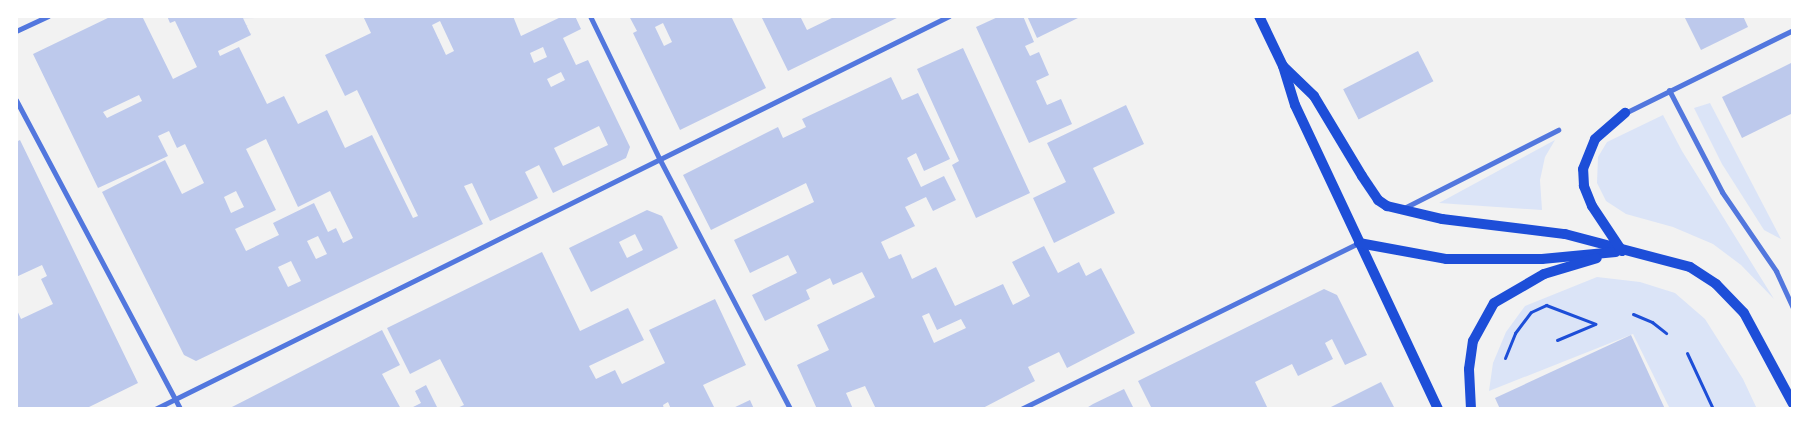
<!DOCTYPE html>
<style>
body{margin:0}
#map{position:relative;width:1809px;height:425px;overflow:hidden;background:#f2f2f2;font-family:"DM Sans",sans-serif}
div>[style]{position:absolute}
.green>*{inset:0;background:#dbe4f7}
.building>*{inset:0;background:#bdc9ec;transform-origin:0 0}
.path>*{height:3px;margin:-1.5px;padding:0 1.5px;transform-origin:1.5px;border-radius:1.5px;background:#1d4ed8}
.minor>*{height:5px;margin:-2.5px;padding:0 2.5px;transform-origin:2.5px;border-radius:2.5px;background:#5277de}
.secondary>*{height:10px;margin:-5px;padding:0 5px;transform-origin:5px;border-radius:5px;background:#1d4ed8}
span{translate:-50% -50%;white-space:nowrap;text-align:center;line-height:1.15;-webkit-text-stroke:5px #fff;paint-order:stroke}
.frame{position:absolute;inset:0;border:18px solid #fff;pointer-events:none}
</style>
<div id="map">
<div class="green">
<div style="clip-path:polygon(1710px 103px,1781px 239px,1764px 230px,1722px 164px,1694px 108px)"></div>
<div style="clip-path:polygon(1663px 115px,1682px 151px,1774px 299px,1741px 265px,1713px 244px,1673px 227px,1626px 214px,1606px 201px,1597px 183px,1598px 157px,1607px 142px)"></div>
<div style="clip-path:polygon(1555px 140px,1545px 157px,1540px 180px,1542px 210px,1439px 203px)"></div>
<div style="clip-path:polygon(1597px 277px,1640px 282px,1675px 293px,1705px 319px,1743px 379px,1757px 409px,1670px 409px,1633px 334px,1489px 391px,1493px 363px,1506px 332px,1525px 306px)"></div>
</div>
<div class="building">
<div style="clip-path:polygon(evenodd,112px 16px,142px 16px,173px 79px,197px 67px,175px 21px,170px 23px,167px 16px,242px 16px,251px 35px,218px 51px,220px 56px,239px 47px,267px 104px,284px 96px,298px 124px,327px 110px,345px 148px,372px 135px,413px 218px,418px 216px,357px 90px,345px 96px,325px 55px,371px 33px,363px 16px,513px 16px,521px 36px,563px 16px,575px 16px,581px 29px,563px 38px,576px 65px,588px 60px,630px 147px,626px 158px,553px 193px,539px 165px,525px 172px,538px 198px,490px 221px,472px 183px,464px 186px,483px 224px,196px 361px,184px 355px,102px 192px,165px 160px,182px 194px,204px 183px,185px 144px,177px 148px,169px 131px,158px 136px,168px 156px,98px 188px,33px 54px,112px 16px,440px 21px,454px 51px,446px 55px,432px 25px,440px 21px,112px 16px,543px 47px,547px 57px,534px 63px,530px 53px,543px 47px,112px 16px,561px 72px,565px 80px,551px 87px,547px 79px,561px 72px,112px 16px,139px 95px,142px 101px,107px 118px,103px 112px,139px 95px,112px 16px,599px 126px,608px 145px,563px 166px,554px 148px,599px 126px,112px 16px,266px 139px,298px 207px,330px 191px,353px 238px,343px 243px,336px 228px,328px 232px,314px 203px,273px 223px,279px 235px,246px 251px,235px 229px,276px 210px,246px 149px,266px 139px,112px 16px,236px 191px,244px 207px,231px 213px,224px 197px,236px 191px,112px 16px,318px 236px,327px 254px,316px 259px,307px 241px,318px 236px,112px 16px,291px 261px,301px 281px,288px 287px,278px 267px,291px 261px)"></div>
<div style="clip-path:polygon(evenodd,629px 16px,731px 16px,766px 88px,680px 130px,633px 33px,637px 31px,629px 16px,663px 23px,672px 42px,664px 46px,655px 27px,663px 23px)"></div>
<div style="clip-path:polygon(761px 16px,800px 16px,807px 30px,836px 16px,901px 16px,788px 71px)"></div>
<div style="clip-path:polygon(1000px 16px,1023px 16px,1034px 42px,1025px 46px,1030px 56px,1039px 52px,1049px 75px,1036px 81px,1047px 105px,1061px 99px,1072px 124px,1029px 143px,976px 27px)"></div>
<div style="clip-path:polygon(1027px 16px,1082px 16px,1037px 38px)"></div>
<div style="clip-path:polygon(1684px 16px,1743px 16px,1748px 27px,1701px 50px)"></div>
<div style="clip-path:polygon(963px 48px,1030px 193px,976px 218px,952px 165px,959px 161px,917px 69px)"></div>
<div style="left:1418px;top:51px;width:34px;height:84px;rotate:63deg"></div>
<div style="clip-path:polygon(1793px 62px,1793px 113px,1742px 138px,1722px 97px)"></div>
<div style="clip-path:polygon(evenodd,891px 77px,902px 100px,918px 93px,950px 159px,924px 171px,916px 153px,907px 158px,921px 187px,944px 176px,956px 200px,933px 211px,926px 197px,905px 207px,915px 226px,881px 242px,889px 259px,901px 254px,912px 279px,936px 267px,955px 306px,1003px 284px,1013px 305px,1030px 296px,1012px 262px,1044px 246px,1058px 273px,1079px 262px,1086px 276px,1101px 268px,1135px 333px,1067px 368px,1059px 352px,1028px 367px,1035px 381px,981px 409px,876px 409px,865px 386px,846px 393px,853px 409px,817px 409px,797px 365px,829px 350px,817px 325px,875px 297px,862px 272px,833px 285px,830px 278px,806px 290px,810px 299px,765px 321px,752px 295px,797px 273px,788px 255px,750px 273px,734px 240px,814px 202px,806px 183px,711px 230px,683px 175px,778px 127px,783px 138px,806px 127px,802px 119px,891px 77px,929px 313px,937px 330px,961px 319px,966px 328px,934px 343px,922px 316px,929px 313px)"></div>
<div style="clip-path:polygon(1126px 105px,1144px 144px,1093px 168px,1115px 213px,1054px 243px,1033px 198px,1066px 182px,1047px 143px)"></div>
<div style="clip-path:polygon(20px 140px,138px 383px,85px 409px,16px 409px,16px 308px,21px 319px,53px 304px,41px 279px,47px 276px,42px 265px,16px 277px,16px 142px)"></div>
<div style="clip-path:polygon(evenodd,647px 210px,662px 216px,678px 248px,591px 292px,569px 248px,647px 210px,635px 234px,643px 250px,627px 258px,619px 242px,635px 234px)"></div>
<div style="clip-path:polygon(542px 252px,580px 331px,628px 308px,644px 340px,589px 366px,596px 379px,615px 370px,622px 384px,665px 363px,649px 330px,715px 299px,746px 365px,703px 385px,715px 409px,671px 409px,668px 402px,663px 405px,664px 409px,455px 409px,464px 405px,440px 359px,410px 374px,387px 328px)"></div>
<div style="clip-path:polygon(1324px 289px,1337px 295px,1367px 355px,1345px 365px,1332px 339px,1325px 343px,1333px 359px,1298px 376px,1292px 364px,1255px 382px,1268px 409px,1152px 409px,1138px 381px)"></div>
<div style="clip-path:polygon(382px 330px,400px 365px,382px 374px,401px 409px,228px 409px)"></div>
<div style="clip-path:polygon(1631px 335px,1665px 409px,1500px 409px,1495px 398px)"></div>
<div style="clip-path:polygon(1381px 382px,1395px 409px,1327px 409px)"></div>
<div style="clip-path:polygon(426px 385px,438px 409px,409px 409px,421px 403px,415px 391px)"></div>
<div style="clip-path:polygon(1124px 389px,1134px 409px,1085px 409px,1093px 404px)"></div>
<div style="clip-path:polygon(750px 400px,754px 409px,731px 409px)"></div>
</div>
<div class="path">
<div style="left:1633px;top:314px;width:21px;rotate:23deg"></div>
<div style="left:1652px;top:322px;width:18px;rotate:38deg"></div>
<div style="left:1557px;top:340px;width:41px;rotate:-22.8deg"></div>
<div style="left:1687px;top:353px;width:62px;rotate:65.1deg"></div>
<div style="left:1505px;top:358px;width:27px;rotate:-68deg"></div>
<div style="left:1515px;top:333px;width:26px;rotate:-53deg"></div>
<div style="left:1531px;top:312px;width:17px;rotate:-25deg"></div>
<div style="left:1546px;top:305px;width:53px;rotate:20.8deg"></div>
</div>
<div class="minor">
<div style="left:590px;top:16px;width:160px;rotate:64.1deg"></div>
<div style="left:660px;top:160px;width:281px;rotate:62.4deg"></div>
<div style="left:16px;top:31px;width:35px;rotate:-25deg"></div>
<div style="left:1669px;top:90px;width:115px;rotate:62.5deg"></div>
<div style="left:1722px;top:192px;width:96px;rotate:55.6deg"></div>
<div style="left:1776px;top:271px;width:41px;rotate:65.3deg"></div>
<div style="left:16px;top:100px;width:350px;rotate:62deg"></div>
<div style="left:1625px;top:113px;width:187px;rotate:-26.3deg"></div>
<div style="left:1404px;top:208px;width:173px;rotate:-26.9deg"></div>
<div style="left:155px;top:409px;width:886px;rotate:-26.33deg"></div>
<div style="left:1021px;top:409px;width:376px;rotate:-26.2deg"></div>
</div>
<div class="secondary">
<div style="left:1259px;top:16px;width:55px;rotate:64.4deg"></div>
<div style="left:1283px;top:66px;width:41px;rotate:72.9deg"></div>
<div style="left:1295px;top:105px;width:336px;rotate:64.8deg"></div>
<div style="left:1283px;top:66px;width:43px;rotate:44.1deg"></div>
<div style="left:1314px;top:96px;width:93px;rotate:59deg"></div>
<div style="left:1362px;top:176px;width:29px;rotate:56deg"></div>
<div style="left:1378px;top:200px;width:11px;rotate:34deg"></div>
<div style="left:1387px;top:206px;width:57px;rotate:13.3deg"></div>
<div style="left:1442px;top:219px;width:124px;rotate:7deg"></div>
<div style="left:1565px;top:234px;width:129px;rotate:14.8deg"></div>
<div style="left:1690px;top:267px;width:31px;rotate:33deg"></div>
<div style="left:1716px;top:284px;width:40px;rotate:46deg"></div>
<div style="left:1744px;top:313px;width:103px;rotate:61.7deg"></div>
<div style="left:1359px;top:243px;width:88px;rotate:10.4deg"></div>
<div style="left:1446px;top:259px;width:96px"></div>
<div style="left:1542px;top:259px;width:74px;rotate:-5.4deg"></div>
<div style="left:1622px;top:251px;width:54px;rotate:-123.7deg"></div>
<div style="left:1592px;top:206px;width:22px;rotate:-112deg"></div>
<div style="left:1584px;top:186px;width:17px;rotate:-93deg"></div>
<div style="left:1583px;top:169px;width:32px;rotate:-68deg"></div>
<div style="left:1595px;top:139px;width:40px;rotate:-41deg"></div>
<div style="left:1471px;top:409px;width:40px;rotate:-92.9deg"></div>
<div style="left:1469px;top:369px;width:28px;rotate:-82deg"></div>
<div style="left:1473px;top:341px;width:43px;rotate:-61.1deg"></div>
<div style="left:1494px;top:303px;width:58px;rotate:-30.1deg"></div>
<div style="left:1544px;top:274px;width:55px;rotate:-16.8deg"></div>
</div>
<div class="frame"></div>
</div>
